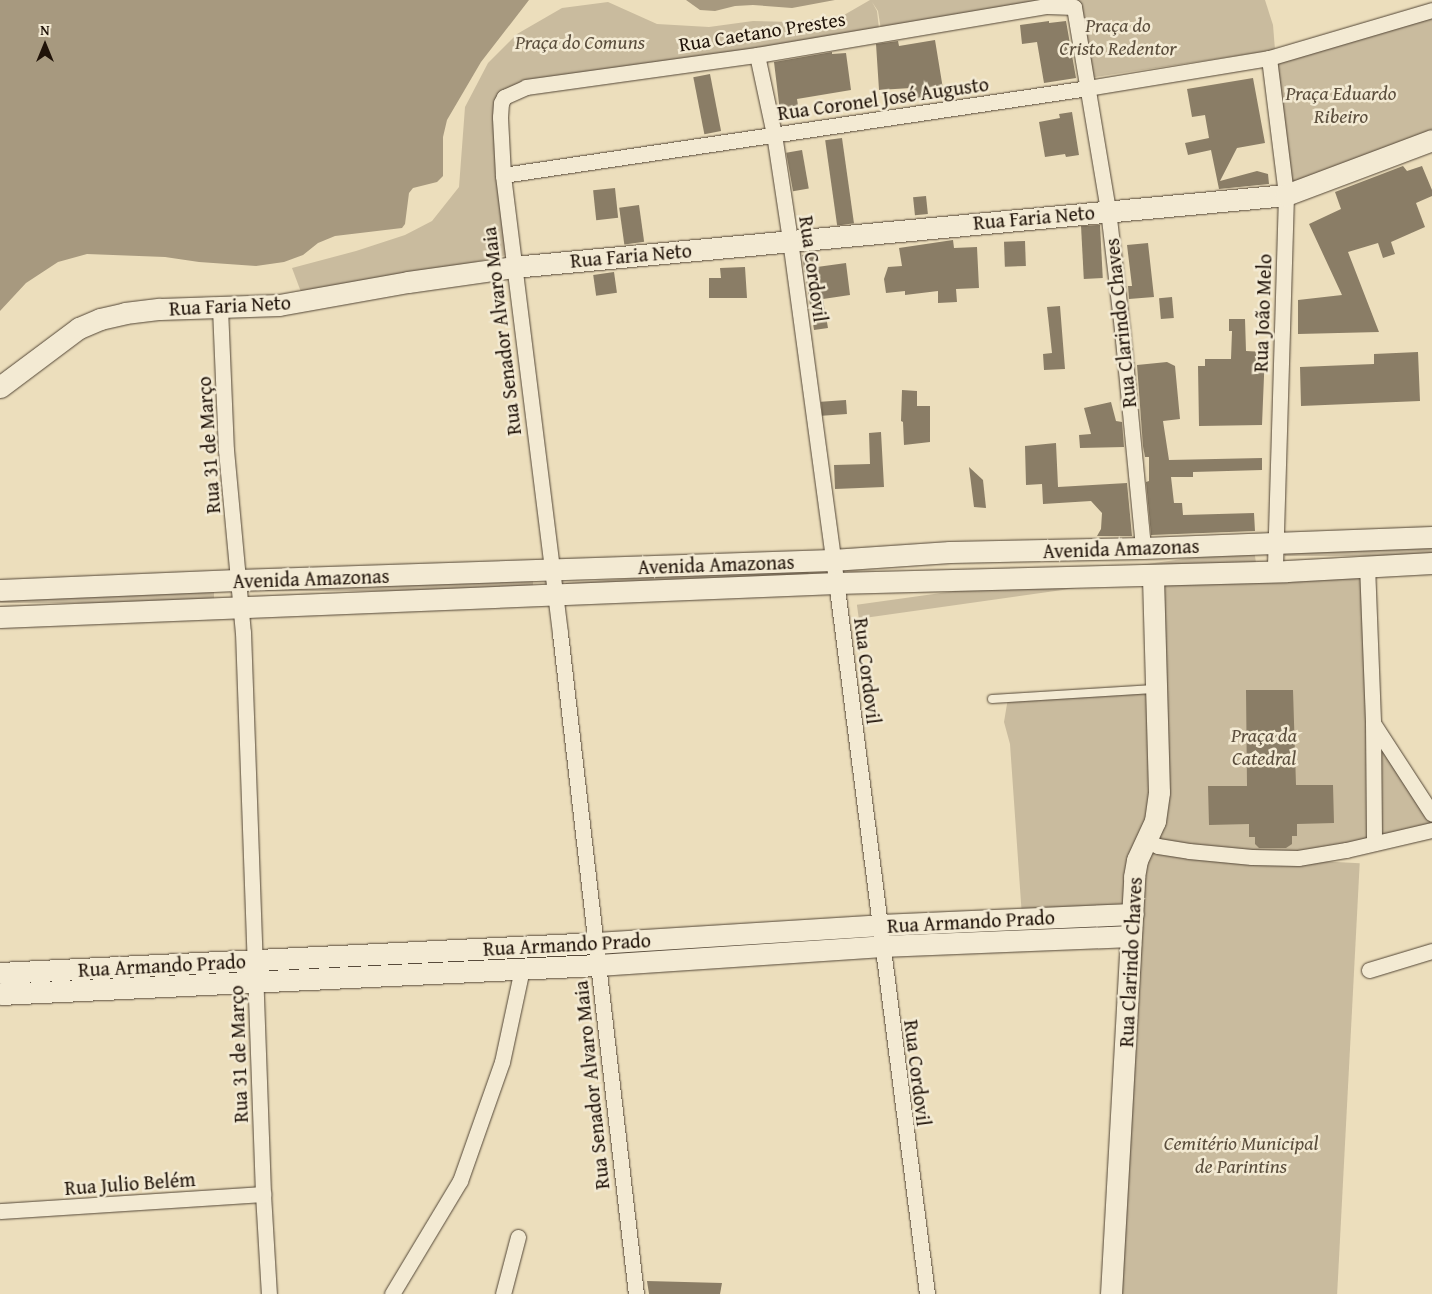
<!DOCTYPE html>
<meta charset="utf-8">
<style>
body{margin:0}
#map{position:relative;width:1432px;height:1294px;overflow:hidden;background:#ecdebc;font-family:"Gentium Book Plus",serif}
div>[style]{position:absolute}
.green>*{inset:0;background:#c9bb9e;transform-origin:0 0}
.water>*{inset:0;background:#a7997f}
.building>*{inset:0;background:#8a7d66;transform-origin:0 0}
.roads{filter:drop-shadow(0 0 1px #534636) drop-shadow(0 0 1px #534636)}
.lane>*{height:8px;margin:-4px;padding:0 4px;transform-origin:4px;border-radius:4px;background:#f3ead3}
.street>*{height:15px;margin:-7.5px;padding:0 7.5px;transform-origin:7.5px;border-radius:7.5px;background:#f3ead3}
.secondary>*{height:21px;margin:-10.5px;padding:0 10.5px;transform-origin:10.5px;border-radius:10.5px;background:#f3ead3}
span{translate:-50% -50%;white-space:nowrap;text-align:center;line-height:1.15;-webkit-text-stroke:5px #f3ead3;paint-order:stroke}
.park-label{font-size:20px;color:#5b4e3d;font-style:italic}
.street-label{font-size:20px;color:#201309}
.north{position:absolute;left:20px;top:20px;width:50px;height:50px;-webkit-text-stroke:4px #f3ead3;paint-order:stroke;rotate:0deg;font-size:14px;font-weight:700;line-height:20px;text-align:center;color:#201309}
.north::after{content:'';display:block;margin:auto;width:18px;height:22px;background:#201309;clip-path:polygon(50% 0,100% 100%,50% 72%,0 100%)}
</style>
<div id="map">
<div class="green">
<div style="clip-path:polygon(870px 0,1069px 0,881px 30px,878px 11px,872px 2px,877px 11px,879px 29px,570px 77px,503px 104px,507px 255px,304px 300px,292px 268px,356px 251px,405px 235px,432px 221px,459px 187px,465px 107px,488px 63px,517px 34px,562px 8px,608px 2px,657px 24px,709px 27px,753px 21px,793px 22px,844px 15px)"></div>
<div style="clip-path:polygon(1071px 0,1265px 0,1273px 25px,1275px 50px,1089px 78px)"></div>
<div style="clip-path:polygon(1432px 15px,1432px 133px,1291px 185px,1275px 61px)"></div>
<div style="left:1432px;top:544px;width:12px;height:147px;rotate:90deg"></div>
<div style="left:1254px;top:549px;width:14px;height:401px;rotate:82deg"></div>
<div style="left:808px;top:566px;width:14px;height:243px;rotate:86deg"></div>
<div style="clip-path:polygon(1366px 566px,1369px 725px,1432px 816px,1432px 827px,1298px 857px,1146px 840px,1132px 911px,1022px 917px,1010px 744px,1004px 722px,1008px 698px,1154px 690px,1151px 574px)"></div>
<div style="left:533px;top:577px;width:14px;height:268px;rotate:90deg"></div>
<div style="left:214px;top:589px;width:14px;height:214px;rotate:90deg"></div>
<div style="left:1145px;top:852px;width:215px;height:443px;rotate:3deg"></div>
</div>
<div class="water">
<div style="clip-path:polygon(0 0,529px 0,481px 62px,447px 120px,443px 137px,443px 176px,437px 182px,413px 188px,409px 193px,405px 224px,402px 228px,335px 236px,318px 243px,303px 255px,284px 262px,256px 266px,199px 262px,165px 257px,87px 254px,58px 262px,26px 283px,0 311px)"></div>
<div style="clip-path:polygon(686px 0,835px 0,792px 8px,753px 5px,735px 6px,715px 11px,700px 10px)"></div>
</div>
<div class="building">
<div style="clip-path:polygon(1049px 21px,1049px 23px,1066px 21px,1076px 78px,1044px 83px,1037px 42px,1022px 44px,1020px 25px)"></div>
<div style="clip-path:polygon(935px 40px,944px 95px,913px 100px,911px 88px,879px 90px,876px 44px,898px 41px,899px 46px)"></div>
<div style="clip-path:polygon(832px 52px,832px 54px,846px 53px,851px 90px,797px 99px,800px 118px,781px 120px,774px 62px)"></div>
<div style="left:710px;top:74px;width:58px;height:17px;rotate:79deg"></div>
<div style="clip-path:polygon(1253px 78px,1265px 143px,1237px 148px,1220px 181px,1257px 171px,1268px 174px,1269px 184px,1219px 189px,1211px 150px,1188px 155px,1185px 143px,1209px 138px,1205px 115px,1192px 117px,1187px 89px)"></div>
<div style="clip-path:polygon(1072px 112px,1079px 155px,1066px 157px,1065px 154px,1045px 157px,1039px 122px,1060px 118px,1059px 114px)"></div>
<div style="left:842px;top:138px;width:86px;height:17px;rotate:82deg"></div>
<div style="left:802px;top:150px;width:39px;height:16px;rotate:80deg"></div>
<div style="clip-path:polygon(1403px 166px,1407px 171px,1422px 166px,1432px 190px,1432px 196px,1416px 203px,1425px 227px,1391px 242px,1395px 254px,1383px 258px,1378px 243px,1348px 252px,1379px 332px,1298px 334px,1298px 300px,1342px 295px,1309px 224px,1341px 209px,1335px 192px)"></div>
<div style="left:615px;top:188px;width:30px;height:22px;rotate:84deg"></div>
<div style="left:926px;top:196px;width:18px;height:13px;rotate:84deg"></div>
<div style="left:639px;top:205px;width:37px;height:20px;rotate:82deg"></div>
<div style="left:1100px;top:225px;width:53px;height:19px;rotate:87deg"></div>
<div style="clip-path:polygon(953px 240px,954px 248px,977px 247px,979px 288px,956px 289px,957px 302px,938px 303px,938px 291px,905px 295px,905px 291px,886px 293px,884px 279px,888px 267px,902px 266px,899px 248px)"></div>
<div style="left:1025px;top:241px;width:25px;height:21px;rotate:88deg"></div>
<div style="clip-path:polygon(1148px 243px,1154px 297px,1129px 299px,1128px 286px,1132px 286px,1127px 245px)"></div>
<div style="clip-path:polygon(814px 253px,817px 267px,846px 263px,850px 295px,823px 299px,828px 328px,814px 330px,802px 255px)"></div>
<div style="clip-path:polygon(745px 267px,747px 298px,709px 298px,709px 278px,721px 278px,720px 268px)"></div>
<div style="left:614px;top:272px;width:21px;height:21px;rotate:82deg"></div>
<div style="left:1172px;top:297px;width:21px;height:13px;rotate:85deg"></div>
<div style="clip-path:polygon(1060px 306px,1065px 369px,1044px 370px,1043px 354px,1052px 353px,1047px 307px)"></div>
<div style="clip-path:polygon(1229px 319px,1245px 319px,1246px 351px,1265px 352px,1262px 425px,1199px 426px,1198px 366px,1205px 366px,1205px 359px,1231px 359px,1232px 331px,1229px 331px)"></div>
<div style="clip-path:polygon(1418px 352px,1420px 401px,1301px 406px,1300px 367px,1374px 364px,1374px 354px)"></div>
<div style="clip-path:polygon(1167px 362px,1175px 366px,1180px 419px,1163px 421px,1169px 460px,1262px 458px,1262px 470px,1193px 472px,1193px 477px,1171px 477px,1174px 503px,1182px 503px,1183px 515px,1254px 513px,1255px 531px,1151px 535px,1146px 482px,1149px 481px,1149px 457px,1145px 457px,1143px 446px,1137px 365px)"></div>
<div style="clip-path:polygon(902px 390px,917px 391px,917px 406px,930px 406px,930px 442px,904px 445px,903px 422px,901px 421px)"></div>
<div style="left:846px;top:400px;width:14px;height:25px;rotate:86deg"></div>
<div style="clip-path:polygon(1111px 402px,1116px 421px,1122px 422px,1124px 447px,1080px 448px,1079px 435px,1091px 434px,1084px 408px)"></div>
<div style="clip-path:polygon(881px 432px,884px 487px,835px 489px,834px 465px,870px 464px,869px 433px)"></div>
<div style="clip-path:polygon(1056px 443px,1058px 487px,1127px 483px,1132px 536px,1097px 536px,1101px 529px,1102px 513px,1091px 501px,1043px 504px,1042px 484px,1026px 485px,1025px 446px)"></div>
<div style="clip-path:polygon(969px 467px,983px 480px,986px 508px,974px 507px)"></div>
<div style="clip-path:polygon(1246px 690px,1293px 690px,1296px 785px,1333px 785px,1334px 823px,1297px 824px,1297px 836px,1292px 836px,1292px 844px,1286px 848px,1259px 848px,1255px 844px,1255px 837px,1249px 837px,1249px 824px,1209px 825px,1208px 786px,1247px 786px)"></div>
<div style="clip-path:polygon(647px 1281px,722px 1283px,720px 1294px,649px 1294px)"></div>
</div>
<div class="roads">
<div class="lane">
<div style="left:992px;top:699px;width:162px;rotate:-3.5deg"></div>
</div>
<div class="street">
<div style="left:757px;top:55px;width:81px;rotate:77.9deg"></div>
<div style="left:774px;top:134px;width:107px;rotate:81.4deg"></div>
<div style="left:790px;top:240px;width:359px;rotate:82.3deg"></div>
<div style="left:838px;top:596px;width:704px;rotate:82.73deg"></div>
<div style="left:1269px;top:58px;width:138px;rotate:82.9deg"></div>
<div style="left:1286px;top:195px;width:376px;rotate:91.7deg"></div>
<div style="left:503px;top:175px;width:591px;rotate:-8.46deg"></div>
<div style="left:1088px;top:88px;width:183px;rotate:-9.4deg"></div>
<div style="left:1269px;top:58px;width:170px;rotate:-16.4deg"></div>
<div style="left:220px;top:308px;width:142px;rotate:87.6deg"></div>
<div style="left:226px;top:450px;width:183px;rotate:84.7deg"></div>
<div style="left:243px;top:632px;width:562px;rotate:87.96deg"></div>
<div style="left:263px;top:1194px;width:100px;rotate:86.6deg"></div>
<div style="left:1367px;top:565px;width:158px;rotate:87.8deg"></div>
<div style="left:1373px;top:723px;width:120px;rotate:89.5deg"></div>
<div style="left:1373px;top:723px;width:108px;rotate:57deg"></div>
<div style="left:1146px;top:840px;width:13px;rotate:27deg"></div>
<div style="left:1158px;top:846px;width:31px;rotate:9deg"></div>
<div style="left:1189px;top:851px;width:63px;rotate:5.4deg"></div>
<div style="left:1252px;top:857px;width:46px;rotate:1.2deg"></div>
<div style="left:1298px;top:858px;width:49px;rotate:-9.5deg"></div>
<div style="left:1346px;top:850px;width:88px;rotate:-13.1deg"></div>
<div style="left:1369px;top:970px;width:66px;rotate:-16.8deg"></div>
<div style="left:0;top:1211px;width:264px;rotate:-3.7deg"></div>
<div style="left:392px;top:1294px;width:132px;rotate:-59deg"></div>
<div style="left:460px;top:1181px;width:126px;rotate:-70.6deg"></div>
<div style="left:502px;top:1062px;width:95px;rotate:-77.9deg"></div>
<div style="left:503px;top:1294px;width:59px;rotate:-75.3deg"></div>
<div style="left:636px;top:1294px;width:665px;rotate:-96.56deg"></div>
<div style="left:560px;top:633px;width:462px;rotate:-97.1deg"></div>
<div style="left:503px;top:175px;width:58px;rotate:-93deg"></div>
<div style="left:500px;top:117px;width:14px;rotate:-86deg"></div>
<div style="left:501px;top:103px;width:7px;rotate:-63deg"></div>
<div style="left:504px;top:97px;width:24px;rotate:-24deg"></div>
<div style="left:526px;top:87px;width:233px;rotate:-7.9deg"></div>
<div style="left:757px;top:55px;width:294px;rotate:-9.6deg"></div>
<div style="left:1047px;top:6px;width:27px;rotate:2deg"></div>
<div style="left:1074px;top:7px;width:206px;rotate:80.5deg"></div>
<div style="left:1108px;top:210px;width:120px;rotate:83.3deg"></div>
<div style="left:1122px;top:329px;width:220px;rotate:84.5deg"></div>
</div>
<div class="secondary">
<div style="left:0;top:387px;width:99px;rotate:-36.8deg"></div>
<div style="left:79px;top:328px;width:23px;rotate:-23deg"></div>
<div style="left:100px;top:319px;width:26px;rotate:-13deg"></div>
<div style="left:125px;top:313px;width:35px;rotate:-7deg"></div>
<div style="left:160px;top:309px;width:119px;rotate:-1.9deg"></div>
<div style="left:279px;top:305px;width:131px;rotate:-10.1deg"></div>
<div style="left:408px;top:282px;width:106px;rotate:-8.1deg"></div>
<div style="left:513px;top:267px;width:776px;rotate:-5.32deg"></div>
<div style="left:1286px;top:195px;width:156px;rotate:-20.6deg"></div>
<div style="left:0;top:590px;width:238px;rotate:-2.4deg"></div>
<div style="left:238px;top:580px;width:594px;rotate:-1.93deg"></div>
<div style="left:832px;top:560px;width:118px;rotate:-3.9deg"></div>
<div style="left:950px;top:552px;width:193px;rotate:-1.2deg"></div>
<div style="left:1143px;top:548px;width:289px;rotate:-2.2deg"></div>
<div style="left:0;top:617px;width:837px;rotate:-2.33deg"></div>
<div style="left:836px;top:583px;width:451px;rotate:-1.5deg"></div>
<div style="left:1287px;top:571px;width:145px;rotate:-3.2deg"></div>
<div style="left:0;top:973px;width:597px;rotate:-2.88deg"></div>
<div style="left:596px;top:943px;width:285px;rotate:-3.6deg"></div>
<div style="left:880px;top:925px;width:253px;rotate:-2.5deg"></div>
<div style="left:0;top:994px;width:599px;rotate:-2.78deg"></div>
<div style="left:598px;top:965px;width:285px;rotate:-3.8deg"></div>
<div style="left:882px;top:946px;width:249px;rotate:-2.3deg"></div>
<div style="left:1111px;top:1294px;width:418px;rotate:-86.8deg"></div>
<div style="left:1134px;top:877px;width:17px;rotate:-80deg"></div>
<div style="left:1137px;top:860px;width:43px;rotate:-65.2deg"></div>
<div style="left:1155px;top:821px;width:29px;rotate:-82deg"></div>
<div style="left:1159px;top:792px;width:217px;rotate:-91.6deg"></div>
</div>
</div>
<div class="park-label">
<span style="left:1118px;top:36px">Praça do<br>Cristo Redentor</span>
<span style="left:580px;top:41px">Praça do Comuns</span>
<span style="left:1341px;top:104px">Praça Eduardo<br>Ribeiro</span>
<span style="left:1264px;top:746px">Praça da<br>Catedral</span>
<span style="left:1241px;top:1154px">Cemitério Municipal<br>de Parintins</span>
</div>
<div class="street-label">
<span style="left:762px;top:31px;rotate:-9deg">Rua Caetano Prestes</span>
<span style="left:883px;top:98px;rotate:-8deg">Rua Coronel José Augusto</span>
<span style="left:1034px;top:217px;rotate:-5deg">Rua Faria Neto</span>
<span style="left:631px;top:255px;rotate:-5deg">Rua Faria Neto</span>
<span style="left:814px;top:269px;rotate:82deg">Rua Cordovil</span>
<span style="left:230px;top:305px;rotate:-3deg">Rua Faria Neto</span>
<span style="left:1262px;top:313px;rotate:-88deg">Rua João Melo</span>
<span style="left:1120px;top:323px;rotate:-96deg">Rua Clarindo Chaves</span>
<span style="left:501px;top:331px;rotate:-97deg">Rua Senador Alvaro Maia</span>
<span style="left:208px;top:445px;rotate:-94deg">Rua 31 de Março</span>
<span style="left:1121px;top:548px;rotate:-2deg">Avenida Amazonas</span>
<span style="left:716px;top:564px;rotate:-2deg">Avenida Amazonas</span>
<span style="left:311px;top:578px;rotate:-2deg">Avenida Amazonas</span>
<span style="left:868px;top:671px;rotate:83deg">Rua Cordovil</span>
<span style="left:971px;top:921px;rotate:-3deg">Rua Armando Prado</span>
<span style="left:567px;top:944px;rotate:-3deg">Rua Armando Prado</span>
<span style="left:1130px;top:962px;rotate:-87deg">Rua Clarindo Chaves</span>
<span style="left:162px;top:965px;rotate:-3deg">Rua Armando Prado</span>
<span style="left:238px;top:1054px;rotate:-92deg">Rua 31 de Março</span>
<span style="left:918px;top:1073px;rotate:83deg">Rua Cordovil</span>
<span style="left:591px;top:1085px;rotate:-96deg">Rua Senador Alvaro Maia</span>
<span style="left:130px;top:1183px;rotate:-4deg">Rua Julio Belém</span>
</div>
<div class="north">N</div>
</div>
